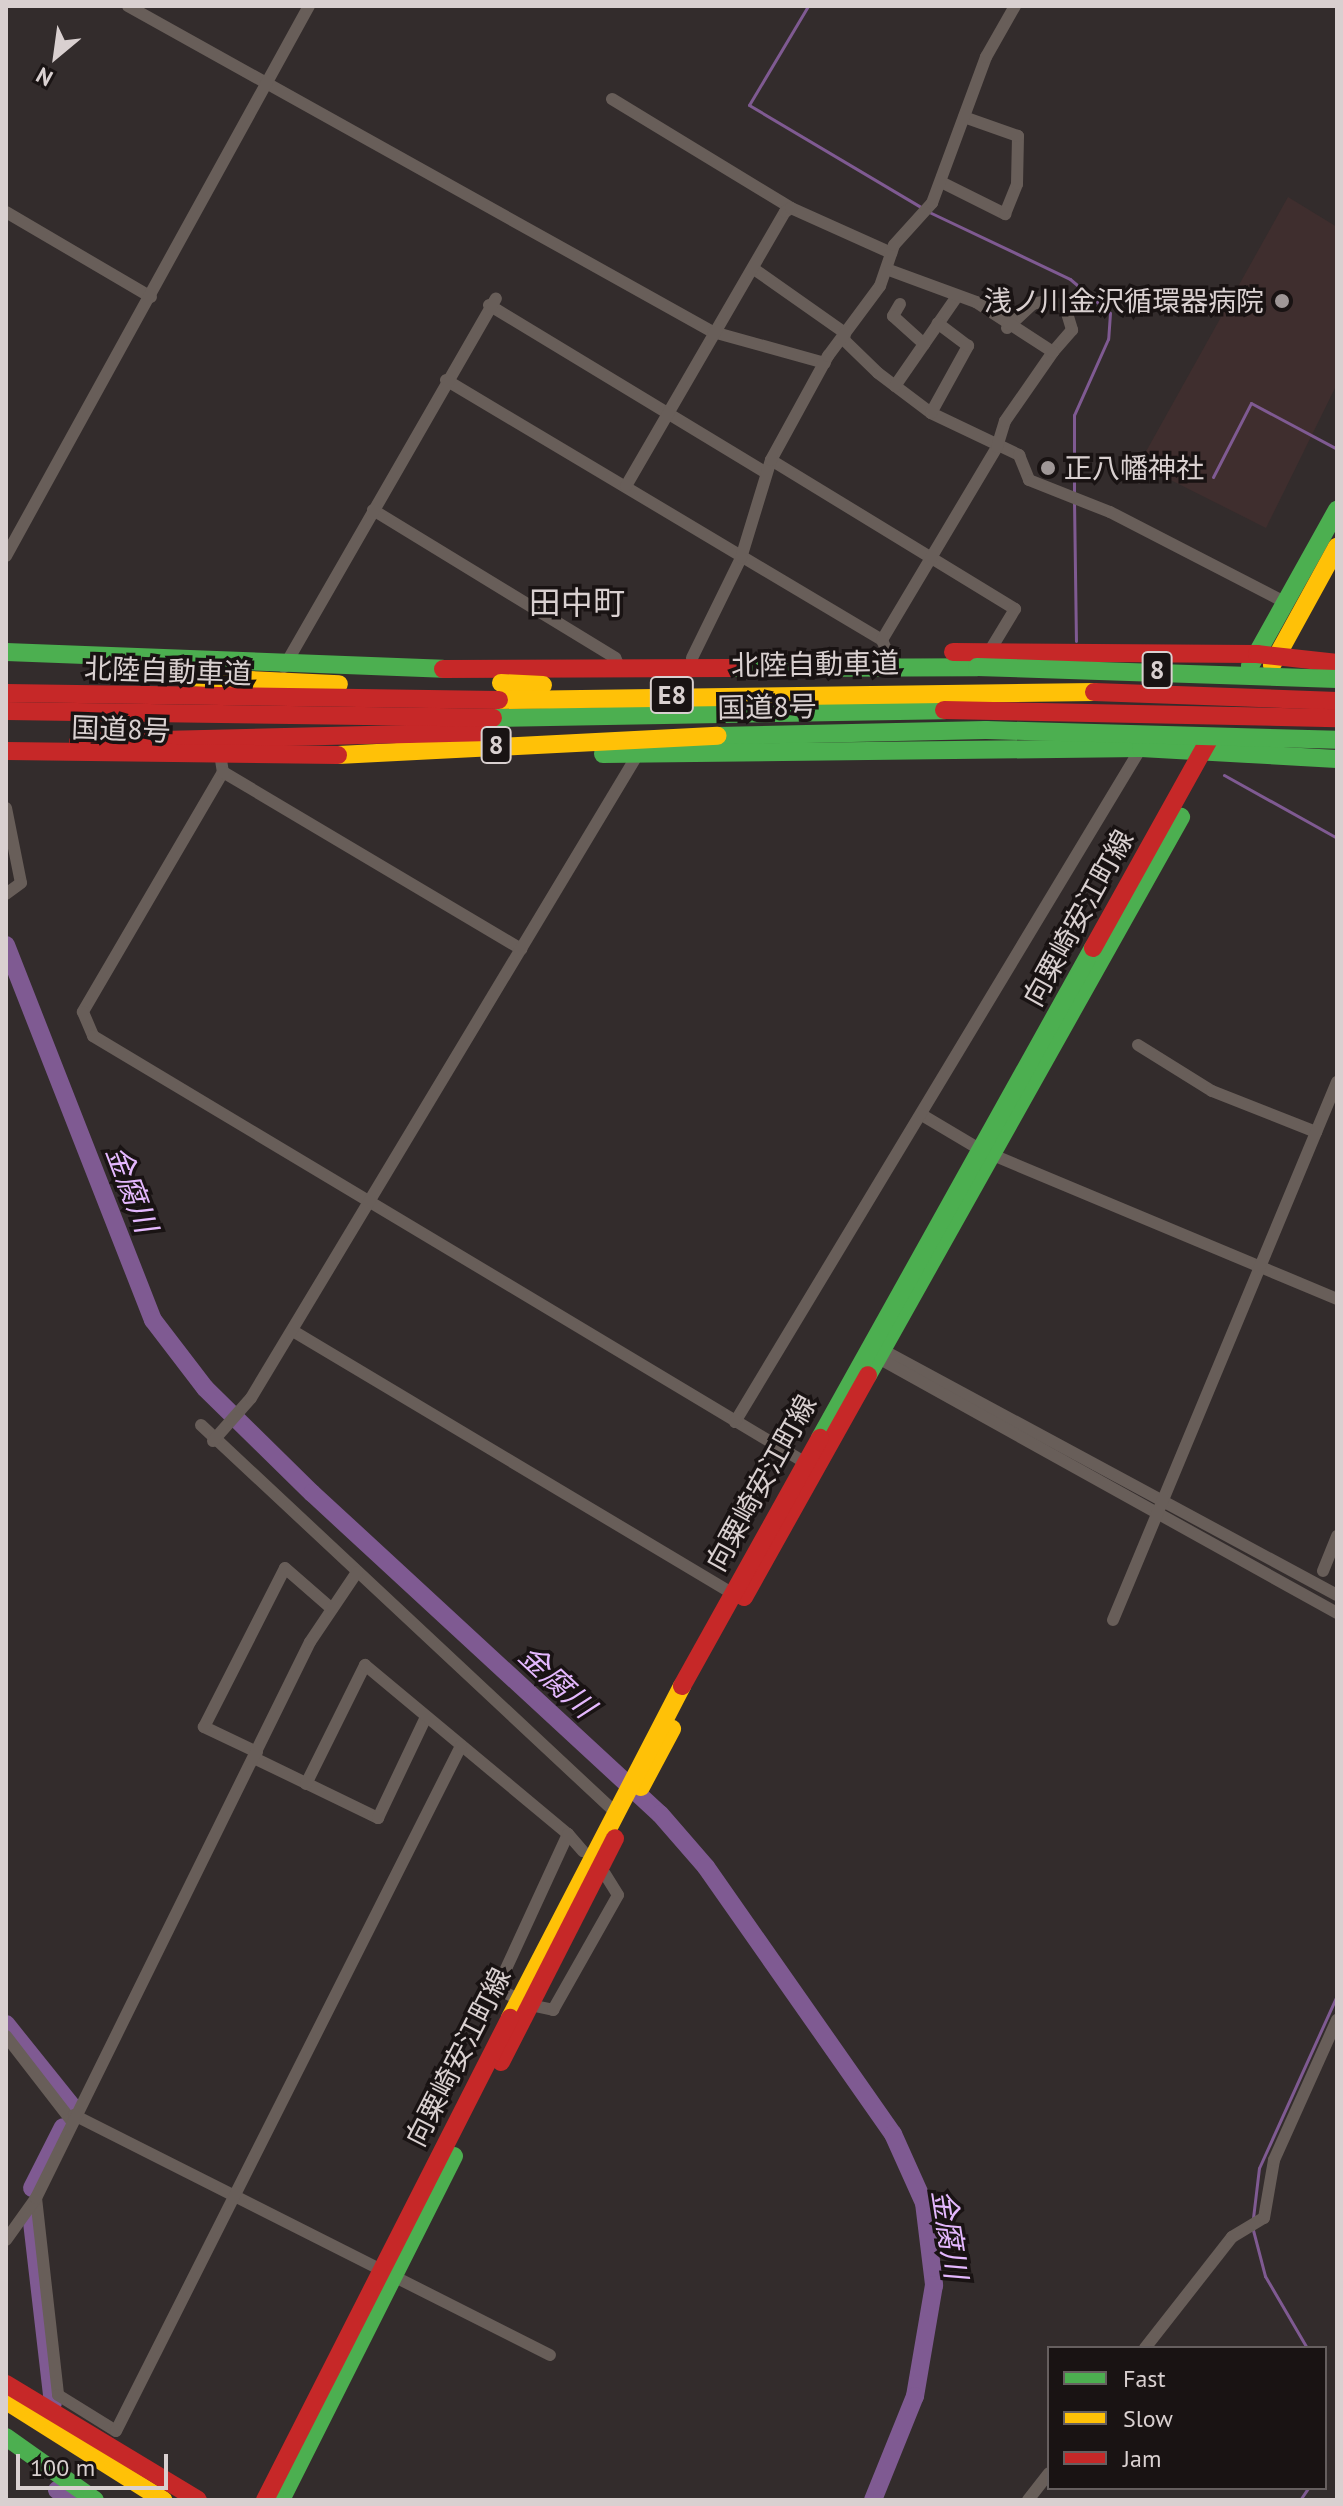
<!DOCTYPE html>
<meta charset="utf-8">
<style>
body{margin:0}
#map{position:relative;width:1343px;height:2506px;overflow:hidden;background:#332c2c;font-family:"PT Sans","Noto Sans JP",sans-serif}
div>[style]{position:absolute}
.built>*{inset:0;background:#3f2e2e}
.stream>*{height:3px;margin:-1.5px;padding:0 1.5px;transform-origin:1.5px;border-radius:1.5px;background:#7f5a92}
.river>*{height:18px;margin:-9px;padding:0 9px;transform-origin:9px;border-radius:9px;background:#7f5a92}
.street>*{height:12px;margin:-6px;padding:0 6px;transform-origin:6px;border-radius:6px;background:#685e59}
.fast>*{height:18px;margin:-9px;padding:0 9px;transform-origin:9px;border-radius:9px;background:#4caf50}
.slow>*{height:18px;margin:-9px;padding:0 9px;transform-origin:9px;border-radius:9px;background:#ffc107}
.jam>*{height:18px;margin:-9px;padding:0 9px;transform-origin:9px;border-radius:9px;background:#c62828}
.fast-bridge>*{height:18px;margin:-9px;padding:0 9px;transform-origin:9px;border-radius:9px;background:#4caf50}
.slow-bridge>*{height:18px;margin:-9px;padding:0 9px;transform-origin:9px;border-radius:9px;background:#ffc107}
.jam-bridge>*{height:18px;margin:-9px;padding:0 9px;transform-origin:9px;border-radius:9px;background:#c62828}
.dots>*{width:22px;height:22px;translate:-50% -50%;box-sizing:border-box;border:4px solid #191313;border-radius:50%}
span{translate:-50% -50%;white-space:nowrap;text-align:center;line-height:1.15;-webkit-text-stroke:7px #191313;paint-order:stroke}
.shield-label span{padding:2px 6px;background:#191313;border:2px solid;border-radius:6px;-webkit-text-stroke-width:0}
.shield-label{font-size:26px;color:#d9d0d0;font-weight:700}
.poi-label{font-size:28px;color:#d9d0d0}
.right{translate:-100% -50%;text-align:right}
.left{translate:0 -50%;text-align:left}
.street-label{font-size:28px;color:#d9d0d0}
.water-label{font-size:30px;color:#e4b8fe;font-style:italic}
.quarter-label{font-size:32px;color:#d9d0d0}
.frame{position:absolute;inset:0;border:8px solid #d9d0d0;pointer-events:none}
.legend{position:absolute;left:1047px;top:2346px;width:280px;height:144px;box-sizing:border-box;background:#191313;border:2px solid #665f5f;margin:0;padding:10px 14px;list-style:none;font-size:24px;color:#d9d0d0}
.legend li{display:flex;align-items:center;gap:16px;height:40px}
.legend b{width:40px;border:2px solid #665f5f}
.north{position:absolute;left:16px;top:16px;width:80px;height:80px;-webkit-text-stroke:6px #191313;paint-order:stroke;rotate:209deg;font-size:22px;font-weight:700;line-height:32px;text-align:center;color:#d9d0d0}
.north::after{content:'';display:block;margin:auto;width:28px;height:36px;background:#d9d0d0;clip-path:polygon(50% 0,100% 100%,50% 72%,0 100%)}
.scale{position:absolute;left:16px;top:2454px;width:152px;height:36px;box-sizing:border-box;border:4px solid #d9d0d0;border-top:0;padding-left:10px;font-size:24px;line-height:28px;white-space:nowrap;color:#d9d0d0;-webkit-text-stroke:6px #191313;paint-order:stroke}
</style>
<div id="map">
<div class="built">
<div style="clip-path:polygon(1288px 197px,1337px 227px,1337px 384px,1266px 528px,1139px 464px)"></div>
</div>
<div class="stream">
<div style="left:808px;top:6px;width:115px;rotate:120.8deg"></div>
<div style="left:749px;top:105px;width:200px;rotate:30.7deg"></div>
<div style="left:927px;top:211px;width:158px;rotate:25.4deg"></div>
<div style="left:1070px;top:279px;width:52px;rotate:40.4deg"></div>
<div style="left:1110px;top:313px;width:26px;rotate:94deg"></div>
<div style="left:1108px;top:339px;width:83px;rotate:114.1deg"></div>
<div style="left:1074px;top:415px;width:78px;rotate:90deg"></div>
<div style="left:1213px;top:477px;width:83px;rotate:-62.8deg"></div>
<div style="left:1251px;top:403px;width:98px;rotate:28.1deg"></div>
<div style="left:1074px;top:500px;width:141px;rotate:89.2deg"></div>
<div style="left:1224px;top:775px;width:129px;rotate:29.1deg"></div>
<div style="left:1253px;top:2218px;width:50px;rotate:-83.2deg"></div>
<div style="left:1259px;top:2168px;width:190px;rotate:-65.7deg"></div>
<div style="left:1253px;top:2230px;width:48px;rotate:75.4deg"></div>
<div style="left:1265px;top:2276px;width:83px;rotate:59.7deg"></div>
<div style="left:1300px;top:2500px;width:14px;rotate:-56deg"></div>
</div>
<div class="river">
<div style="left:6px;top:945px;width:403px;rotate:68.6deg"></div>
<div style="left:153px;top:1320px;width:86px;rotate:52.6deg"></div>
<div style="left:205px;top:1388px;width:150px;rotate:44.5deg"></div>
<div style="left:312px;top:1493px;width:473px;rotate:42.7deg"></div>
<div style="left:660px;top:1814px;width:70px;rotate:49deg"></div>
<div style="left:706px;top:1867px;width:326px;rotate:55deg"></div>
<div style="left:893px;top:2134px;width:76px;rotate:65.8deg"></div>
<div style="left:924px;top:2203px;width:83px;rotate:83deg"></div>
<div style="left:934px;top:2285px;width:113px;rotate:99.7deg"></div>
<div style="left:915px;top:2396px;width:112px;rotate:112deg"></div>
<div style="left:6px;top:2024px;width:105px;rotate:51.2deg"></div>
<div style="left:32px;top:2188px;width:68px;rotate:-63.1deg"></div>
<div style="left:32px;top:2222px;width:182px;rotate:83.4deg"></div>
<div style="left:57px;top:2490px;width:17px;rotate:36deg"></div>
</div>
<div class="street">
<div style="left:128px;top:6px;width:670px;rotate:29.13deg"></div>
<div style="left:713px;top:332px;width:116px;rotate:15.5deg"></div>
<div style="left:612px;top:99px;width:210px;rotate:31.3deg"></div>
<div style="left:941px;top:182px;width:72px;rotate:26.6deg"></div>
<div style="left:1005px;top:214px;width:32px;rotate:-68deg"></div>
<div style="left:1017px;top:184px;width:48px;rotate:-88.8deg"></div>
<div style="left:1018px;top:136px;width:57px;rotate:-160.6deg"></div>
<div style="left:6px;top:212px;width:168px;rotate:30.4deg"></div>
<div style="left:754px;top:269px;width:111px;rotate:35.1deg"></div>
<div style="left:845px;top:333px;width:7px;rotate:98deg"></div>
<div style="left:844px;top:340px;width:47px;rotate:44.1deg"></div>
<div style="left:878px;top:373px;width:66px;rotate:37deg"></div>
<div style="left:931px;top:413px;width:98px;rotate:25.5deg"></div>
<div style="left:1019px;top:455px;width:27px;rotate:68deg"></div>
<div style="left:1029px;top:480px;width:87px;rotate:21.6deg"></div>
<div style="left:1110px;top:512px;width:196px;rotate:27.3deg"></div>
<div style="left:900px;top:304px;width:14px;rotate:120deg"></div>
<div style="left:893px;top:316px;width:42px;rotate:42.1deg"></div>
<div style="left:489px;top:305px;width:323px;rotate:31.2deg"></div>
<div style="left:1007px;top:328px;width:35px;rotate:-43deg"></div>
<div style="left:1033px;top:304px;width:18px;rotate:-13deg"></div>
<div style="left:1051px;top:300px;width:18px;rotate:34deg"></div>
<div style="left:1066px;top:310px;width:21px;rotate:73deg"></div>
<div style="left:1072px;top:330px;width:29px;rotate:131deg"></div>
<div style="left:446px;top:380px;width:508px;rotate:30.81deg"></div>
<div style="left:882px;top:640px;width:13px;rotate:67deg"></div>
<div style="left:895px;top:386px;width:107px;rotate:-55.3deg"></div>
<div style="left:931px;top:413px;width:77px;rotate:-61.1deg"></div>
<div style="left:968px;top:346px;width:38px;rotate:-143deg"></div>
<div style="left:771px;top:460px;width:286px;rotate:31.4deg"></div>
<div style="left:1015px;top:609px;width:50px;rotate:121.2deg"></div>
<div style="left:626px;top:486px;width:317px;rotate:-59.9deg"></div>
<div style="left:785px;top:212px;width:7px;rotate:-34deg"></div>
<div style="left:791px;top:208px;width:110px;rotate:24.2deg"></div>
<div style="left:373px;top:510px;width:284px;rotate:31.4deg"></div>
<div style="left:615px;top:658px;width:13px;rotate:63deg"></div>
<div style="left:6px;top:556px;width:628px;rotate:-61.15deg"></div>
<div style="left:882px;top:640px;width:225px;rotate:-59.2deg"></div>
<div style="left:997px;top:447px;width:27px;rotate:-73deg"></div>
<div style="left:1005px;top:421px;width:84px;rotate:-55.2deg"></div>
<div style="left:1053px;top:352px;width:92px;rotate:-147deg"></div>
<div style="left:976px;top:302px;width:93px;rotate:-159.8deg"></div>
<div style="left:692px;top:658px;width:111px;rotate:-63.9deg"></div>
<div style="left:741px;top:558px;width:102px;rotate:-73deg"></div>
<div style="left:771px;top:460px;width:119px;rotate:-61.3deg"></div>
<div style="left:828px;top:356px;width:87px;rotate:-53.4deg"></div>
<div style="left:880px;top:286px;width:43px;rotate:-71.1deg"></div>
<div style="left:894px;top:245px;width:57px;rotate:-47.9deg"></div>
<div style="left:932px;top:203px;width:156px;rotate:-69.7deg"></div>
<div style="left:986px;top:57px;width:59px;rotate:-60.4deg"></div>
<div style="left:284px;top:667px;width:425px;rotate:-60.1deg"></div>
<div style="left:221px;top:760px;width:12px;rotate:81deg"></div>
<div style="left:223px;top:772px;width:278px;rotate:120.3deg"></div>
<div style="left:83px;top:1012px;width:26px;rotate:67deg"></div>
<div style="left:93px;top:1036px;width:837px;rotate:30.92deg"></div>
<div style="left:223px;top:772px;width:347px;rotate:30.7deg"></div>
<div style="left:6px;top:808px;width:76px;rotate:78.7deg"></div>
<div style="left:21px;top:883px;width:19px;rotate:144deg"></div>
<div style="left:1138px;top:1045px;width:87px;rotate:31.9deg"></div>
<div style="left:1212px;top:1091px;width:112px;rotate:21.5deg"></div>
<div style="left:922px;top:1115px;width:69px;rotate:30.7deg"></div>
<div style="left:981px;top:1150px;width:386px;rotate:22.7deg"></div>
<div style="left:293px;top:1331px;width:521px;rotate:30.85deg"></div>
<div style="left:879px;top:1348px;width:520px;rotate:28.34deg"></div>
<div style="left:873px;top:1355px;width:531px;rotate:29.08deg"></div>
<div style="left:735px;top:1422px;width:787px;rotate:-58.94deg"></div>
<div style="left:201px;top:1425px;width:567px;rotate:43.07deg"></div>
<div style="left:213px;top:1441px;width:57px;rotate:-48.5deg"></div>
<div style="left:251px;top:1398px;width:751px;rotate:-59deg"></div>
<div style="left:1323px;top:1571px;width:38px;rotate:-68deg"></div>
<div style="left:1113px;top:1620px;width:583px;rotate:-67.4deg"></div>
<div style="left:257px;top:1752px;width:59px;rotate:-154.7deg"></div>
<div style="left:204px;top:1727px;width:178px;rotate:-63deg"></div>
<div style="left:285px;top:1568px;width:62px;rotate:41.1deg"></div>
<div style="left:254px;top:1758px;width:138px;rotate:25.8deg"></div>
<div style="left:378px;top:1818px;width:112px;rotate:-64.6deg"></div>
<div style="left:306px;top:1784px;width:133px;rotate:-63.6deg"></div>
<div style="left:365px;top:1665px;width:264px;rotate:39.8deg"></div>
<div style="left:568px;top:1834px;width:161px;rotate:114.7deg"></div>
<div style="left:501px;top:1980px;width:10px;rotate:96deg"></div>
<div style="left:500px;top:1990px;width:20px;rotate:27deg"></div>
<div style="left:568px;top:1834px;width:23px;rotate:49deg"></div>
<div style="left:530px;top:2005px;width:24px;rotate:12deg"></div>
<div style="left:553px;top:2010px;width:132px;rotate:-60.5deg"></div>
<div style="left:618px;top:1895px;width:25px;rotate:-122deg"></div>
<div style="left:6px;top:2036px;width:106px;rotate:52.3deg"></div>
<div style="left:74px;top:2115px;width:533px;rotate:26.76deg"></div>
<div style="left:36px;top:2198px;width:198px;rotate:83.6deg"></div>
<div style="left:58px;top:2395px;width:68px;rotate:31.8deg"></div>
<div style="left:116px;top:2431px;width:767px;rotate:-63.27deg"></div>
<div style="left:6px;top:2240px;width:52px;rotate:-54.5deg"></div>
<div style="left:36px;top:2198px;width:620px;rotate:-63.77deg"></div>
<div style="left:310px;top:1642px;width:84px;rotate:-56.1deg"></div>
<div style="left:1145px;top:2348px;width:141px;rotate:-51.9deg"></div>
<div style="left:1232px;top:2237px;width:37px;rotate:-31deg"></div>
<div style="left:1264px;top:2218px;width:59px;rotate:-80.2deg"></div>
<div style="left:1274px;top:2160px;width:154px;rotate:-65.8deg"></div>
<div style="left:1028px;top:2500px;width:34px;rotate:-52deg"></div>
</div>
<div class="fast">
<div style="left:6px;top:652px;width:437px;rotate:2.2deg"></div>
<div style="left:1250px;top:666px;width:179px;rotate:-60.9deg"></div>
<div style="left:730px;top:668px;width:247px;rotate:-0.2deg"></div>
<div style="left:718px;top:736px;width:268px;rotate:-1.3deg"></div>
<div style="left:603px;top:754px;width:538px;rotate:-0.64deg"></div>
<div style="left:1141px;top:748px;width:196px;rotate:3.2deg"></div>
<div style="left:868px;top:1375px;width:640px;rotate:-60.71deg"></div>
<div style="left:820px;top:1438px;width:561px;rotate:-60.88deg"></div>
<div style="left:6px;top:2437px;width:109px;rotate:35.3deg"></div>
<div style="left:281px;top:2500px;width:385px;rotate:-63.3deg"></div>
</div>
<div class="slow">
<div style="left:1272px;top:665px;width:135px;rotate:-61.2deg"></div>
<div style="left:182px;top:677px;width:157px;rotate:2.6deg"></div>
<div style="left:338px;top:755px;width:380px;rotate:-2.9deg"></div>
<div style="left:641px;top:1787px;width:66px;rotate:-61.9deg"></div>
<div style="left:510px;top:2018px;width:374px;rotate:-62.6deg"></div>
<div style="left:6px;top:2401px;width:186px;rotate:32.2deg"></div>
</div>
<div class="jam">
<div style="left:953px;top:652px;width:304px;rotate:0.4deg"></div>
<div style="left:1257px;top:654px;width:81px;rotate:6.4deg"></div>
<div style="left:443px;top:669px;width:287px;rotate:-0.2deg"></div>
<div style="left:78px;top:742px;width:402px;rotate:-1.4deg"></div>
<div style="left:6px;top:751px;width:332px;rotate:0.7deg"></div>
<div style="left:1093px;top:948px;width:238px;rotate:-60.9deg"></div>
<div style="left:744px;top:1597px;width:254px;rotate:-60.8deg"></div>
<div style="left:682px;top:1686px;width:284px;rotate:-60.9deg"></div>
<div style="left:501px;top:2062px;width:251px;rotate:-63deg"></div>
<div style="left:6px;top:2384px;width:224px;rotate:31.1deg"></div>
<div style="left:265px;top:2500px;width:541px;rotate:-63.06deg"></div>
</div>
<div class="fast-bridge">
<div style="left:977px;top:667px;width:360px;rotate:1.9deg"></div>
<div style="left:493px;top:718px;width:451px;rotate:-1deg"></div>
<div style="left:986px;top:730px;width:351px;rotate:1.6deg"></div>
</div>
<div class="slow-bridge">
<div style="left:501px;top:683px;width:42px;rotate:2.7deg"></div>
<div style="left:499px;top:700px;width:595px;rotate:-0.77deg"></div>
</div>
<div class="jam-bridge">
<div style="left:1094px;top:692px;width:243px;rotate:2.1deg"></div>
<div style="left:6px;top:693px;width:493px;rotate:0.8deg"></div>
<div style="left:944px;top:710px;width:393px;rotate:1.2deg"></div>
<div style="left:6px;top:711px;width:487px;rotate:0.8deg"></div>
</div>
<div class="dots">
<div style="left:1282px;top:301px;background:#9f9797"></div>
<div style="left:1048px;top:468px;background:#9f9797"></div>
</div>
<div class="shield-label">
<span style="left:1157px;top:670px">8</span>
<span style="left:672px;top:695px">E8</span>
<span style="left:496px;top:745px">8</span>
</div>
<div class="poi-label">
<span class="right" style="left:1264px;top:301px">浅ノ川金沢循環器病院</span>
<span class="left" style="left:1064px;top:468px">正八幡神社</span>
</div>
<div class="street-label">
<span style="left:815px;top:664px;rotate:-1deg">北陸自動車道</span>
<span style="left:168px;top:671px;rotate:2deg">北陸自動車道</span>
<span style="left:767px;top:707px;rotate:-1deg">国道8号</span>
<span style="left:121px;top:729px;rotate:2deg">国道8号</span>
<span style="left:1078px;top:918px;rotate:-61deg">向粟崎安江町線</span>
<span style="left:761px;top:1483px;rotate:-61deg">向粟崎安江町線</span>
<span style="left:458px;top:2057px;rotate:-63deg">向粟崎安江町線</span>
</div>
<div class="water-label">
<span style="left:132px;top:1189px;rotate:69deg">金腐川</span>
<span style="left:557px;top:1681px;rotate:43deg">金腐川</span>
<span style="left:950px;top:2234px;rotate:81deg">金腐川</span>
</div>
<div class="quarter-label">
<span style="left:577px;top:602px">田中町</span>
</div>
<div class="frame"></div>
<ul class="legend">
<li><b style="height:10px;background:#4caf50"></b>Fast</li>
<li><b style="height:10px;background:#ffc107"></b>Slow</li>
<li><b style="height:10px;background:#c62828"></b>Jam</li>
</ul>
<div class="north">N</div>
<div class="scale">100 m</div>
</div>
